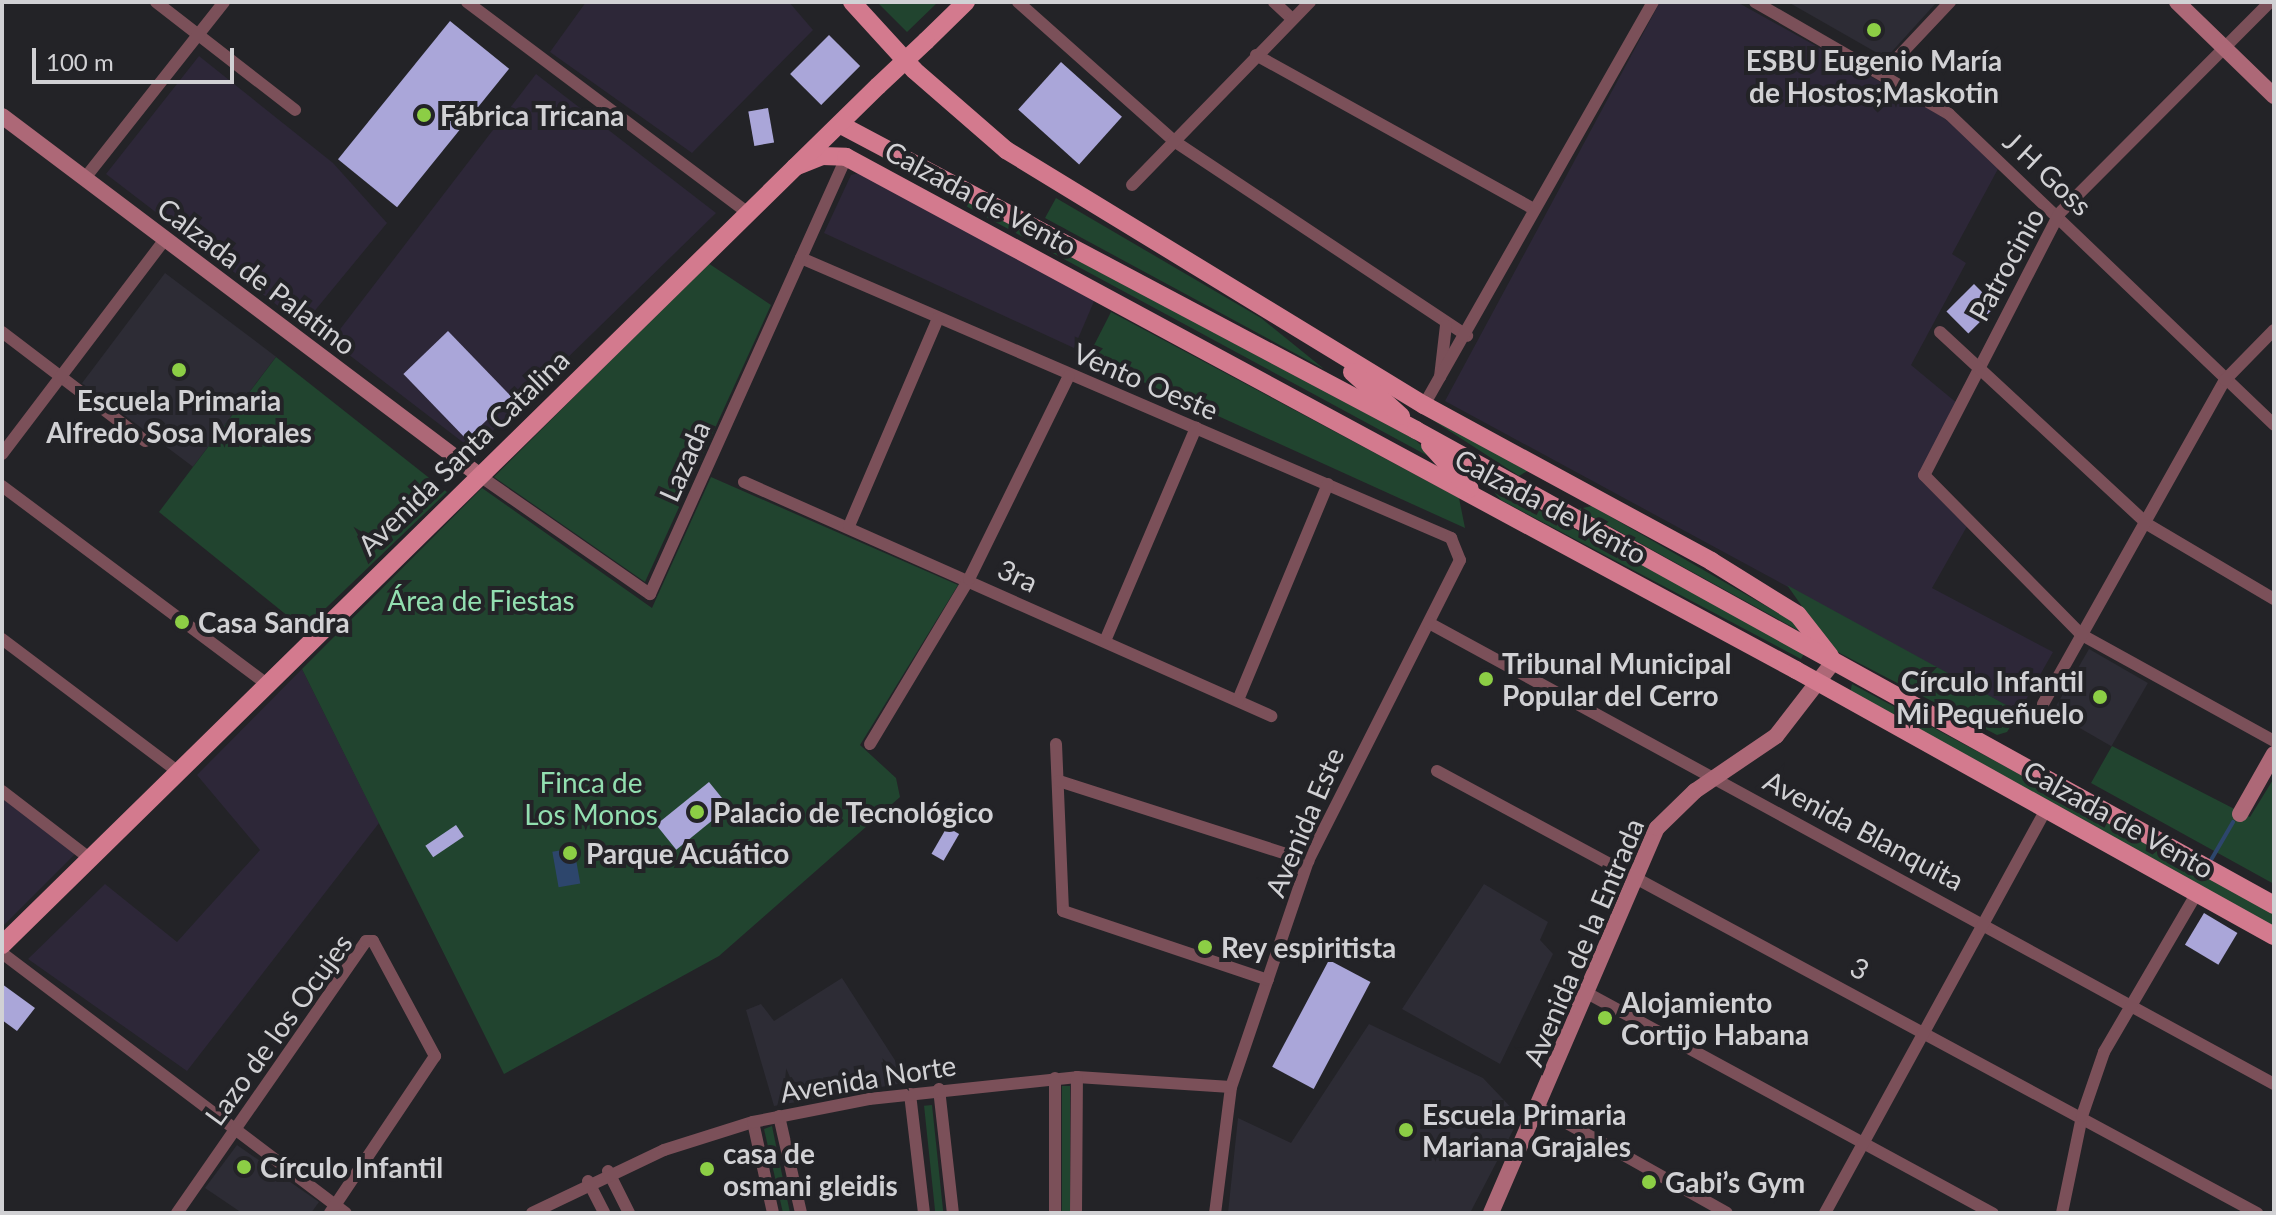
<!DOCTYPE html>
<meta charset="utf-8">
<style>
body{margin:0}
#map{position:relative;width:2276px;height:1215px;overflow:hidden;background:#232327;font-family:Lato,sans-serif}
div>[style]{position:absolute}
.industrial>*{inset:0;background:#2d2738}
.built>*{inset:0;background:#2d2c35;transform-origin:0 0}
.green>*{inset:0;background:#21442f;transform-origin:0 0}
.water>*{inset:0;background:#2d466c;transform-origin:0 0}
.stream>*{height:4px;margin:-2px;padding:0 2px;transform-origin:2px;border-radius:2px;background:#2d466c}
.building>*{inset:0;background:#aaa6d9;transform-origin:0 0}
.street>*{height:12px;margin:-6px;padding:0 6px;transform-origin:6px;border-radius:6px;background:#7b5059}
.secondary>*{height:16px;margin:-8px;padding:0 8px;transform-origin:8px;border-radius:8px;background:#ad6877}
.primary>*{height:18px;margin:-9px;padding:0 9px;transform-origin:9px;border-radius:9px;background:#d37a8e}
.primary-bridge>*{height:18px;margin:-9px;padding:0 9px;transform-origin:9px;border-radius:9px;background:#d37a8e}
.dots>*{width:22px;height:22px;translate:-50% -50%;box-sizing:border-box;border:4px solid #232327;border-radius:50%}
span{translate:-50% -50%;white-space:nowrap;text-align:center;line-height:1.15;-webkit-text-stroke:8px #232327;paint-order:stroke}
.poi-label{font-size:28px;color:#d1d1d4;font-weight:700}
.left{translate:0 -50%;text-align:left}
.right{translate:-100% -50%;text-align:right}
.street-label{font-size:28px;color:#d1d1d4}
.park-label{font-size:28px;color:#92dfb0}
.frame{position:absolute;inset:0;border:4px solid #d1d1d4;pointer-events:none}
.scale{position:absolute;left:32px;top:48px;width:202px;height:36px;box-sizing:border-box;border:4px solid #d1d1d4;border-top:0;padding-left:10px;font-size:24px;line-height:28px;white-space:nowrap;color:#d1d1d4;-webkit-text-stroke:6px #232327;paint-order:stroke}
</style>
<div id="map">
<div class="industrial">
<div style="clip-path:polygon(586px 2px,789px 2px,813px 30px,692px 153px,550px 52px)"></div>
<div style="clip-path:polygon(1660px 2px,1737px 2px,1945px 118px,1999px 167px,1952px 254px,1966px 263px,1911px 365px,1958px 404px,1925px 475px,1970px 521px,1932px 588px,2053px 652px,2019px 712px,1445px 401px)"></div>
<div style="clip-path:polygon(199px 56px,333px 163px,387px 223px,303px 325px,106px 174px)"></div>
<div style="clip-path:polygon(536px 74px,716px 213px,473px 450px,331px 341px)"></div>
<div style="clip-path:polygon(859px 173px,1095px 299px,1074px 348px,824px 233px,851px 175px)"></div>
<div style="clip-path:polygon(302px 669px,379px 823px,187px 1071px,28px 959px,105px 884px,177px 942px,260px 850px,197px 775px)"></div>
<div style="clip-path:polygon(2px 798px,75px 854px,2px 927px)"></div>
</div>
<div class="built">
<div style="clip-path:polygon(1788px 2px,1935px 2px,1936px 3px,1886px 58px)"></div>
<div style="left:165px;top:273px;width:139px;height:138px;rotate:37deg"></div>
<div style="left:2089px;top:649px;width:68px;height:73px;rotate:30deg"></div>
<div style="clip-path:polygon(1484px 884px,1548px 922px,1540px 940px,1553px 954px,1500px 1064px,1402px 1009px)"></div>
<div style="clip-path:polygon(842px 978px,909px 1082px,774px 1106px,746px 1010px,761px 1004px,774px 1021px)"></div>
<div style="clip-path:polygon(1369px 1024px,1483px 1078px,1520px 1117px,1470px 1213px,1228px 1213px,1238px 1118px,1291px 1143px)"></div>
<div style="clip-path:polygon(237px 1145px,319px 1202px,311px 1213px,242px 1213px,205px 1188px)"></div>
</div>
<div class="green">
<div style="clip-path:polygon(877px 2px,938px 2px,907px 32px)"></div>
<div style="clip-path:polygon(879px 155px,1414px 439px,1441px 463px,890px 165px)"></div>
<div style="clip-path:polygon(1056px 198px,1261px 318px,1324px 369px,1045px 218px)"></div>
<div style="clip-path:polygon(708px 263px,771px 305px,645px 582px,494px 477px)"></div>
<div style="clip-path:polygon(1111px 312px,1459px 498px,1465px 528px,1088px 357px)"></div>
<div style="clip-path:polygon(276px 357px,447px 492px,304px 629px,159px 512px)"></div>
<div style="clip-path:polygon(1417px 410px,1529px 470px,1519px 476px)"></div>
<div style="clip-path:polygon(711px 477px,958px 585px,860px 745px,896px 778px,900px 797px,719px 956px,504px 1074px,302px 669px,482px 488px,652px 608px)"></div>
<div style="clip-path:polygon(1484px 481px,1805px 652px,1801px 659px,1501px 500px)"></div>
<div style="clip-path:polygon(1592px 506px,1794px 622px,1805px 634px,1578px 509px)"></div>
<div style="clip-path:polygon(1787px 585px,2019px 712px,2007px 732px,1997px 735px,1832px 649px)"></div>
<div style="clip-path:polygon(1852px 684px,2274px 911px,2274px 927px,1850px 693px)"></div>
<div style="clip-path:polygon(2112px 746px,2250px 817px,2274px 778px,2274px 884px,2091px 783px)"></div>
<div style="left:1062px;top:1086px;width:8px;height:127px"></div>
<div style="left:932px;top:1105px;width:109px;height:8px;rotate:84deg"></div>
<div style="clip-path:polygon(772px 1126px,790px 1213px,783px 1213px,764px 1129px)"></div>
</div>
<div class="water">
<div style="left:574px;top:848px;width:36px;height:22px;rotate:80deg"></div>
</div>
<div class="stream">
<div style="left:2211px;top:860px;width:44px;rotate:-59.9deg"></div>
</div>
<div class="building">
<div style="left:450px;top:21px;width:76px;height:178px;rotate:39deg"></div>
<div style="left:829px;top:35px;width:44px;height:55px;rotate:45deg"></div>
<div style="left:1061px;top:62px;width:82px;height:64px;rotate:42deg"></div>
<div style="left:768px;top:108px;width:35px;height:20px;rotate:80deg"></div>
<div style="left:1974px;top:284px;width:31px;height:39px;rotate:45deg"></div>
<div style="left:448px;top:331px;width:91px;height:62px;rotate:46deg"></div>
<div style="left:709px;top:782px;width:32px;height:68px;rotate:51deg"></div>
<div style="left:456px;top:825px;width:14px;height:37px;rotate:56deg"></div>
<div style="left:947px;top:827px;width:14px;height:31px;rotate:30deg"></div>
<div style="left:2204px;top:913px;width:39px;height:37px;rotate:31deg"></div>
<div style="left:1329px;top:960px;width:47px;height:121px;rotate:28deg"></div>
<div style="clip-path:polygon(2px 984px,35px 1008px,17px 1031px,2px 1020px)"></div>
</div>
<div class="street">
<div style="left:156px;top:2px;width:176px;rotate:37.8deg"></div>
<div style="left:467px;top:2px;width:350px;rotate:36.9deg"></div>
<div style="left:1018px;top:2px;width:209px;rotate:41.7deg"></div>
<div style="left:1174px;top:141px;width:352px;rotate:33.6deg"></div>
<div style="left:1274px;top:2px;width:25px;rotate:43deg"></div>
<div style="left:1755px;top:2px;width:224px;rotate:30deg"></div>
<div style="left:1949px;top:114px;width:450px;rotate:43.7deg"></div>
<div style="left:2270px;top:2px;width:299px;rotate:134.9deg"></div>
<div style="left:2059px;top:214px;width:294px;rotate:117.3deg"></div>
<div style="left:1924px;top:475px;width:225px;rotate:45.4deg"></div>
<div style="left:2082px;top:635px;width:219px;rotate:28.9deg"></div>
<div style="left:1256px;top:55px;width:318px;rotate:29deg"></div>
<div style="left:1883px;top:73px;width:98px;rotate:-46.7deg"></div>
<div style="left:85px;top:178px;width:224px;rotate:-51.7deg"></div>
<div style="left:1132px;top:185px;width:255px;rotate:-45.8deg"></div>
<div style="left:801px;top:258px;width:708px;rotate:23.3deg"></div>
<div style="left:1451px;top:538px;width:24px;rotate:68deg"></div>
<div style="left:1460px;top:560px;width:337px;rotate:116.8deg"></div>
<div style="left:1308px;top:861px;width:239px;rotate:108.8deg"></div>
<div style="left:1231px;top:1087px;width:127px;rotate:97.2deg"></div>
<div style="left:2px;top:332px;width:180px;rotate:37.3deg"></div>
<div style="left:1940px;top:332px;width:282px;rotate:42.8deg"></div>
<div style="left:2147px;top:524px;width:147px;rotate:30.6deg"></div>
<div style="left:1440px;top:377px;width:52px;rotate:-83.4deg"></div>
<div style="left:1424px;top:405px;width:464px;rotate:-60.4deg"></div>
<div style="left:2px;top:454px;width:271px;rotate:-52.8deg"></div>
<div style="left:480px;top:476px;width:207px;rotate:34.8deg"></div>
<div style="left:650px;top:594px;width:479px;rotate:-65.8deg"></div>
<div style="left:744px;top:482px;width:577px;rotate:23.94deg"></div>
<div style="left:2px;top:486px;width:327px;rotate:36.8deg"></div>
<div style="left:849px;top:526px;width:226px;rotate:-66.8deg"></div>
<div style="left:1429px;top:623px;width:963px;rotate:28.62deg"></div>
<div style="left:2px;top:639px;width:218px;rotate:37deg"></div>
<div style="left:1105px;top:641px;width:232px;rotate:-66.9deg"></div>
<div style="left:1238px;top:700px;width:234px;rotate:-67.4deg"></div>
<div style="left:2043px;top:704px;width:372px;rotate:-60.7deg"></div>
<div style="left:2225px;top:380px;width:70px;rotate:-45.6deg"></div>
<div style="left:870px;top:744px;width:192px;rotate:-59deg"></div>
<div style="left:969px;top:579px;width:226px;rotate:-63.8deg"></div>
<div style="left:1056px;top:744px;width:167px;rotate:87.6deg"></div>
<div style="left:1063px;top:911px;width:216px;rotate:18.6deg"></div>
<div style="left:1437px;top:771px;width:932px;rotate:28.33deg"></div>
<div style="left:1059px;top:781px;width:262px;rotate:17.8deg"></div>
<div style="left:2px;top:791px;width:110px;rotate:37.6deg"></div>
<div style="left:2px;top:953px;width:431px;rotate:37.1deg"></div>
<div style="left:1587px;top:993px;width:462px;rotate:28.5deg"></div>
<div style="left:939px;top:1089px;width:125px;rotate:83.6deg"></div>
<div style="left:910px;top:1094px;width:120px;rotate:83.3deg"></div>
<div style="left:1540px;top:1108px;width:214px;rotate:29.3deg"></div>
<div style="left:779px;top:1116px;width:99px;rotate:77.2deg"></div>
<div style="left:753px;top:1122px;width:93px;rotate:77.6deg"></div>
<div style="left:608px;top:1171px;width:47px;rotate:63.4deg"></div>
<div style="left:588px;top:1181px;width:36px;rotate:63deg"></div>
<div style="left:177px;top:1213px;width:331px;rotate:-55.2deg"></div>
<div style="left:366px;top:941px;width:7px"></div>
<div style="left:373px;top:941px;width:131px;rotate:61.7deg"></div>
<div style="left:435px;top:1056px;width:189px;rotate:123.8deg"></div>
<div style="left:532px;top:1213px;width:146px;rotate:-25.5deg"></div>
<div style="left:664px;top:1150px;width:93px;rotate:-17.5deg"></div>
<div style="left:753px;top:1122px;width:118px;rotate:-11.2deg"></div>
<div style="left:869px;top:1099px;width:209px;rotate:-6deg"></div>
<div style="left:1077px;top:1077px;width:154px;rotate:3.7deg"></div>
<div style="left:1055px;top:1213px;width:135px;rotate:-90deg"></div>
<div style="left:1076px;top:1213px;width:136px;rotate:-89.6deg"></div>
<div style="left:1825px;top:1213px;width:458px;rotate:-61.3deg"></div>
<div style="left:2062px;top:1213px;width:99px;rotate:-78.3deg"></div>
<div style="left:2082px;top:1116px;width:68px;rotate:-71deg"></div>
<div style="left:2104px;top:1052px;width:184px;rotate:-59.7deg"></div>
</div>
<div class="secondary">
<div style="left:2177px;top:2px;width:135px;rotate:44.1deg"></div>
<div style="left:2px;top:116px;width:598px;rotate:36.98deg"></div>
<div style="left:2240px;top:814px;width:69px;rotate:-60.5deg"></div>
<div style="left:1491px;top:1213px;width:419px;rotate:-66.7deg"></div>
<div style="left:1657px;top:828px;width:53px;rotate:-44.2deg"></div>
<div style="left:1695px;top:791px;width:98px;rotate:-34.2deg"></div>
<div style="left:1776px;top:736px;width:95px;rotate:-52.3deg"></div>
</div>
<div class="primary">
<div style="left:852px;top:2px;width:92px;rotate:47.6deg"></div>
<div style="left:914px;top:70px;width:122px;rotate:41deg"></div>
<div style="left:1006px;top:150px;width:490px;rotate:31.4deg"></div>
<div style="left:1424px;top:405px;width:327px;rotate:28.5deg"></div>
<div style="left:1711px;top:561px;width:102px;rotate:31.8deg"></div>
<div style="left:1798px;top:615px;width:52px;rotate:52deg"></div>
<div style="left:926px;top:41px;width:56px;rotate:-44.3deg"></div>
<div style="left:841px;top:125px;width:651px;rotate:27.94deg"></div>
<div style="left:1416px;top:430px;width:981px;rotate:28.97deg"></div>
<div style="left:795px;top:167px;width:29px;rotate:-22deg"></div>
<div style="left:822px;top:156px;width:24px;rotate:2deg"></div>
<div style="left:846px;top:157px;width:1080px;rotate:28.37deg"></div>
<div style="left:1796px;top:670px;width:547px;rotate:29.1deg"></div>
<div style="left:1352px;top:372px;width:66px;rotate:41.9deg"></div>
<div style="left:1430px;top:445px;width:59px;rotate:47.7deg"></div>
<div style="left:2px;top:945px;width:1227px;rotate:-44.44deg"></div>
</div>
<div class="primary-bridge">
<div style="left:878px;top:86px;width:66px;rotate:-43.2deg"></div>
</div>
<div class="dots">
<div style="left:1874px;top:30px;background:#8cce45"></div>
<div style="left:424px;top:115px;background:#8cce45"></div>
<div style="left:179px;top:370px;background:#8cce45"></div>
<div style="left:182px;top:622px;background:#8cce45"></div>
<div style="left:1486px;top:679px;background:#8cce45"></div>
<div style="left:2100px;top:697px;background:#8cce45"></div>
<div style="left:697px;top:812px;background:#8cce45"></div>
<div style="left:570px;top:853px;background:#8cce45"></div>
<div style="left:1205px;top:947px;background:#8cce45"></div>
<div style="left:1605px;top:1018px;background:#8cce45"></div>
<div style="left:1406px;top:1130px;background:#8cce45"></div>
<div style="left:244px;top:1167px;background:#8cce45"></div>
<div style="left:707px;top:1169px;background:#8cce45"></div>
<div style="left:1649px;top:1182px;background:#8cce45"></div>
</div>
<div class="poi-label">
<span style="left:1874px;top:76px">ESBU Eugenio María<br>de Hostos;Maskotin</span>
<span class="left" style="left:440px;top:115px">Fábrica Tricana</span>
<span style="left:179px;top:416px">Escuela Primaria<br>Alfredo Sosa Morales</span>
<span class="left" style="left:198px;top:622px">Casa Sandra</span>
<span class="left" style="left:1502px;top:679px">Tribunal Municipal<br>Popular del Cerro</span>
<span class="right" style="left:2084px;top:697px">Círculo Infantil<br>Mi Pequeñuelo</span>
<span class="left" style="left:713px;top:812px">Palacio de Tecnológico</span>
<span class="left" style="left:586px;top:853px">Parque Acuático</span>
<span class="left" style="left:1221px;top:947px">Rey espiritista</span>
<span class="left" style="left:1621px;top:1018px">Alojamiento<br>Cortijo Habana</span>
<span class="left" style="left:1422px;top:1130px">Escuela Primaria<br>Mariana Grajales</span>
<span class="left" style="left:723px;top:1169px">casa de<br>osmani gleidis</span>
<span class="left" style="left:260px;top:1167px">Círculo Infantil</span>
<span class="left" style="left:1665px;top:1182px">Gabi’s Gym</span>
</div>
<div class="street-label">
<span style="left:2048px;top:173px;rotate:43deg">J H Goss</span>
<span style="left:981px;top:198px;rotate:28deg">Calzada de Vento</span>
<span style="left:2006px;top:264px;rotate:-61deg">Patrocinio</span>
<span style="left:257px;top:276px;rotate:37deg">Calzada de Palatino</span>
<span style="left:1146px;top:381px;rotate:23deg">Vento Oeste</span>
<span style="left:463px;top:452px;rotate:-44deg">Avenida Santa Catalina</span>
<span style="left:684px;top:461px;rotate:-66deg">Lazada</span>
<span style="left:1551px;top:506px;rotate:28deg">Calzada de Vento</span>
<span style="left:1018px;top:575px;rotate:25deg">3ra</span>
<span style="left:2119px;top:819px;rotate:29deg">Calzada de Vento</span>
<span style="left:1304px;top:822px;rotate:-67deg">Avenida Este</span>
<span style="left:1864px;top:830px;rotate:28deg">Avenida Blanquita</span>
<span style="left:1583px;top:942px;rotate:-67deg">Avenida de la Entrada</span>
<span style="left:1860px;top:968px;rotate:28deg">3</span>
<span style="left:278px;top:1029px;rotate:-54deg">Lazo de los Ocujes</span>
<span style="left:868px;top:1078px;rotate:-9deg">Avenida Norte</span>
</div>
<div class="park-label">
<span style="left:481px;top:600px">Área de Fiestas</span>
<span style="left:591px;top:798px">Finca de<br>Los Monos</span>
</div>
<div class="frame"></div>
<div class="scale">100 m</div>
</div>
